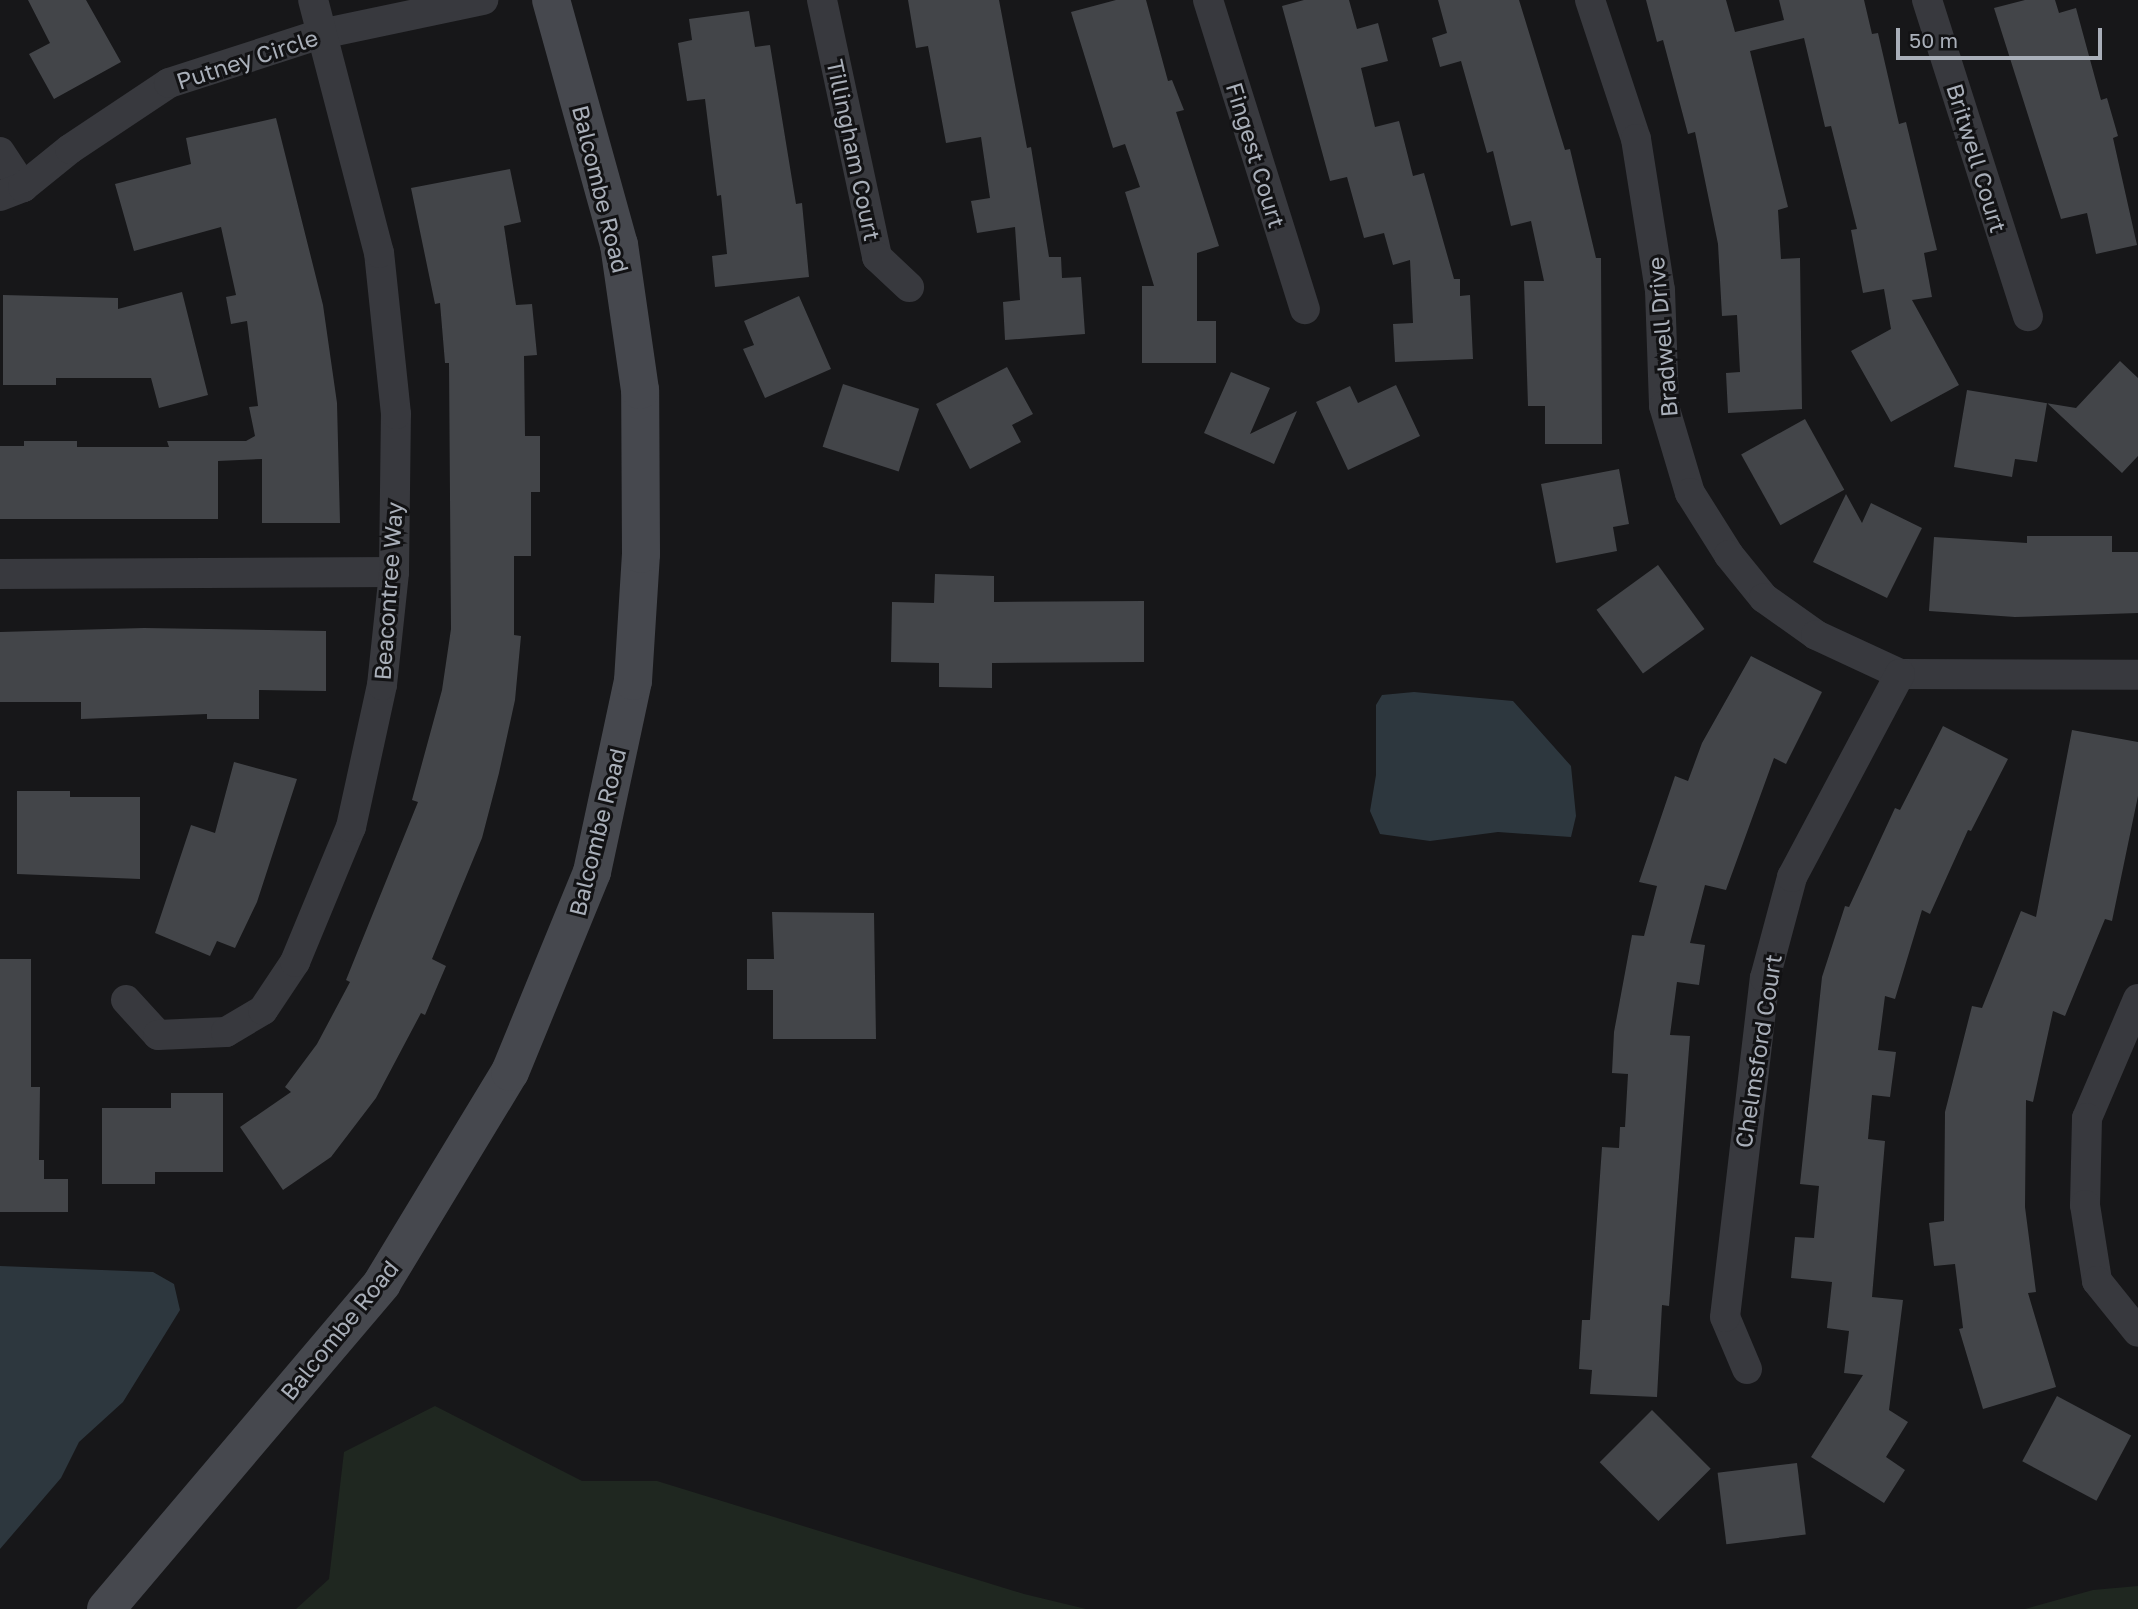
<!DOCTYPE html>
<style>
body{margin:0}
#map{position:relative;width:2138px;height:1609px;overflow:hidden;background:#171719;font-family:"Golos Text",sans-serif}
div>[style]{position:absolute}
.green>*{inset:0;background:#1f2720}
.water>*{inset:0;background:#2d373e}
.building>*{inset:0;background:#434549;transform-origin:0 0}
.street>*{height:30px;margin:-15px;padding:0 15px;transform-origin:15px;border-radius:15px;background:#38393e}
.secondary>*{height:38px;margin:-19px;padding:0 19px;transform-origin:19px;border-radius:19px;background:#46484e}
span{translate:-50% -50%;white-space:nowrap;text-align:center;line-height:1.15;-webkit-text-stroke:6px #121214;paint-order:stroke}
.street-label{font-size:23px;color:#a9afb9}
.scale{position:absolute;left:1896px;top:28px;width:206px;height:32px;box-sizing:border-box;border:4px solid #a9afb9;border-top:0;padding-left:9px;font-size:21px;line-height:24px;white-space:nowrap;color:#a9afb9;-webkit-text-stroke:5px #121214;paint-order:stroke}
</style>
<div id="map">
<div class="green">
<div style="clip-path:polygon(435px 1406px,582px 1481px,657px 1481px,1024px 1594px,1086px 1609px,296px 1609px,329px 1579px,344px 1452px)"></div>
<div style="clip-path:polygon(2138px 1586px,2138px 1609px,2025px 1609px,2093px 1590px)"></div>
</div>
<div class="water">
<div style="clip-path:polygon(1414px 692px,1513px 701px,1571px 766px,1576px 816px,1571px 837px,1498px 832px,1430px 841px,1380px 834px,1370px 811px,1376px 775px,1376px 705px,1382px 695px)"></div>
<div style="clip-path:polygon(0 1266px,153px 1272px,174px 1284px,180px 1310px,123px 1402px,79px 1442px,61px 1478px,0 1549px)"></div>
</div>
<div class="building">
<div style="clip-path:polygon(28px 0,86px 0,121px 62px,54px 99px,29px 54px,50px 43px)"></div>
<div style="clip-path:polygon(908px 0,999px 0,1027px 148px,1031px 147px,1049px 257px,1061px 257px,1062px 278px,1081px 277px,1085px 334px,1005px 340px,1003px 302px,1020px 300px,1015px 227px,977px 233px,971px 201px,990px 198px,981px 137px,946px 143px,928px 46px,916px 48px)"></div>
<div style="clip-path:polygon(1116px 0,1146px 0,1168px 81px,1172px 80px,1184px 110px,1176px 112px,1219px 246px,1197px 253px,1197px 321px,1216px 321px,1216px 363px,1142px 363px,1142px 286px,1154px 286px,1125px 192px,1140px 187px,1125px 144px,1113px 148px,1071px 12px)"></div>
<div style="clip-path:polygon(1304px 0,1349px 0,1357px 29px,1378px 23px,1388px 61px,1361px 68px,1375px 127px,1399px 121px,1413px 176px,1424px 173px,1454px 279px,1460px 279px,1460px 296px,1470px 295px,1473px 359px,1395px 362px,1393px 324px,1413px 323px,1410px 260px,1393px 265px,1384px 233px,1364px 238px,1347px 177px,1330px 181px,1282px 6px)"></div>
<div style="clip-path:polygon(1438px 0,1519px 0,1565px 150px,1570px 149px,1596px 258px,1601px 258px,1602px 444px,1545px 444px,1545px 406px,1528px 406px,1524px 281px,1544px 281px,1531px 221px,1511px 226px,1493px 151px,1487px 153px,1461px 61px,1440px 67px,1432px 38px,1447px 33px)"></div>
<div style="clip-path:polygon(1646px 0,1726px 0,1735px 32px,1784px 20px,1779px 0,1864px 0,1872px 34px,1878px 33px,1899px 124px,1906px 122px,1937px 250px,1924px 253px,1932px 297px,1912px 300px,1959px 385px,1891px 422px,1851px 351px,1891px 329px,1884px 289px,1863px 293px,1851px 230px,1857px 229px,1831px 126px,1825px 127px,1804px 38px,1750px 51px,1788px 207px,1778px 210px,1781px 259px,1800px 258px,1802px 409px,1728px 413px,1726px 373px,1740px 372px,1737px 315px,1722px 316px,1718px 244px,1695px 132px,1688px 134px,1663px 40px,1657px 42px)"></div>
<div style="clip-path:polygon(2025px 0,2055px 0,2059px 13px,2076px 8px,2101px 100px,2107px 98px,2118px 136px,2113px 138px,2137px 245px,2096px 254px,2087px 213px,2061px 219px,1994px 8px)"></div>
<div style="clip-path:polygon(749px 11px,755px 47px,770px 45px,796px 204px,802px 203px,809px 277px,715px 287px,712px 256px,727px 254px,721px 195px,717px 196px,705px 99px,687px 101px,678px 43px,692px 40px,689px 19px)"></div>
<div style="clip-path:polygon(276px 118px,323px 305px,337px 403px,340px 523px,262px 523px,262px 459px,218px 461px,218px 519px,0 519px,0 446px,24px 446px,24px 441px,77px 441px,77px 447px,169px 447px,167px 441px,246px 441px,255px 436px,249px 407px,258px 406px,247px 321px,231px 324px,226px 297px,236px 295px,221px 227px,134px 251px,115px 184px,191px 164px,186px 138px)"></div>
<div style="clip-path:polygon(510px 169px,521px 222px,504px 226px,516px 305px,532px 304px,537px 355px,524px 356px,525px 436px,540px 436px,540px 492px,531px 492px,531px 556px,514px 556px,514px 635px,521px 636px,515px 700px,499px 773px,482px 838px,432px 959px,446px 966px,425px 1015px,421px 1013px,376px 1098px,331px 1157px,283px 1190px,240px 1127px,291px 1092px,285px 1087px,317px 1044px,350px 982px,346px 980px,418px 802px,412px 800px,442px 690px,451px 629px,449px 363px,445px 363px,440px 303px,435px 304px,411px 188px)"></div>
<div style="clip-path:polygon(182px 292px,208px 395px,159px 408px,151px 378px,56px 378px,56px 385px,3px 385px,3px 295px,118px 298px,118px 309px)"></div>
<div style="clip-path:polygon(799px 296px,831px 369px,765px 398px,743px 349px,754px 345px,744px 321px)"></div>
<div style="clip-path:polygon(2120px 361px,2138px 378px,2138px 456px,2122px 473px,2047px 403px,2037px 462px,2015px 459px,2012px 477px,1954px 467px,1967px 390px,2076px 408px)"></div>
<div style="clip-path:polygon(1007px 367px,1033px 414px,1012px 425px,1021px 442px,970px 469px,936px 404px)"></div>
<div style="clip-path:polygon(1231px 372px,1270px 388px,1250px 434px,1297px 411px,1274px 464px,1204px 433px)"></div>
<div style="left:843px;top:384px;width:80px;height:66px;rotate:18deg"></div>
<div style="clip-path:polygon(1396px 385px,1420px 436px,1348px 470px,1316px 402px,1350px 386px,1358px 403px)"></div>
<div style="left:1805px;top:419px;width:81px;height:73px;rotate:61deg"></div>
<div style="clip-path:polygon(1619px 469px,1629px 524px,1613px 527px,1617px 551px,1556px 563px,1541px 484px)"></div>
<div style="clip-path:polygon(1846px 494px,1862px 523px,1871px 503px,1922px 528px,1887px 598px,1813px 562px)"></div>
<div style="clip-path:polygon(2027px 536px,2112px 536px,2112px 552px,2138px 552px,2138px 613px,2015px 617px,1929px 611px,1934px 537px,2027px 543px)"></div>
<div style="left:1658px;top:565px;width:79px;height:76px;rotate:54deg"></div>
<div style="clip-path:polygon(935px 574px,994px 576px,994px 602px,1144px 601px,1144px 662px,992px 663px,992px 688px,939px 687px,939px 663px,891px 662px,892px 602px,934px 603px)"></div>
<div style="clip-path:polygon(144px 628px,326px 631px,326px 691px,259px 690px,259px 719px,207px 719px,207px 714px,81px 719px,81px 702px,0 702px,0 632px)"></div>
<div style="clip-path:polygon(1751px 656px,1822px 692px,1786px 764px,1774px 758px,1726px 890px,1705px 885px,1690px 943px,1705px 945px,1699px 985px,1677px 982px,1670px 1035px,1690px 1036px,1669px 1306px,1662px 1305px,1657px 1397px,1590px 1394px,1592px 1370px,1579px 1369px,1582px 1320px,1590px 1320px,1602px 1147px,1619px 1148px,1620px 1127px,1625px 1127px,1628px 1074px,1612px 1073px,1614px 1032px,1632px 935px,1644px 936px,1657px 886px,1639px 882px,1675px 776px,1688px 781px,1702px 743px)"></div>
<div style="clip-path:polygon(1943px 726px,2008px 759px,1971px 831px,1968px 830px,1930px 914px,1922px 910px,1895px 999px,1885px 996px,1878px 1050px,1896px 1052px,1890px 1097px,1872px 1095px,1868px 1139px,1885px 1141px,1872px 1297px,1903px 1300px,1889px 1410px,1908px 1422px,1886px 1457px,1905px 1470px,1884px 1503px,1811px 1457px,1863px 1375px,1844px 1373px,1849px 1331px,1827px 1328px,1832px 1282px,1791px 1278px,1795px 1237px,1814px 1238px,1819px 1186px,1800px 1184px,1822px 977px,1845px 906px,1849px 907px,1895px 808px,1900px 810px)"></div>
<div style="clip-path:polygon(2072px 730px,2138px 742px,2138px 796px,2112px 921px,2105px 919px,2065px 1016px,2053px 1011px,2033px 1102px,2026px 1100px,2025px 1207px,2036px 1292px,2028px 1293px,2056px 1387px,1983px 1409px,1959px 1329px,1963px 1328px,1955px 1264px,1934px 1266px,1929px 1223px,1944px 1221px,1945px 1112px,1972px 1006px,1982px 1008px,2021px 911px,2036px 917px)"></div>
<div style="clip-path:polygon(234px 762px,297px 779px,257px 902px,235px 948px,217px 941px,210px 956px,155px 933px,191px 825px,215px 833px)"></div>
<div style="clip-path:polygon(17px 791px,70px 791px,70px 797px,140px 797px,140px 879px,17px 874px)"></div>
<div style="clip-path:polygon(772px 912px,874px 913px,876px 1039px,773px 1039px,773px 990px,747px 990px,747px 959px,774px 959px)"></div>
<div style="clip-path:polygon(0 959px,31px 959px,31px 1087px,40px 1087px,39px 1160px,44px 1160px,44px 1179px,68px 1179px,68px 1212px,0 1212px)"></div>
<div style="clip-path:polygon(171px 1093px,223px 1093px,223px 1172px,155px 1172px,155px 1184px,102px 1184px,102px 1108px,171px 1108px)"></div>
<div style="left:2057px;top:1396px;width:84px;height:74px;rotate:28deg"></div>
<div style="left:1652px;top:1410px;width:83px;height:74px;rotate:45deg"></div>
<div style="left:1797px;top:1463px;width:72px;height:80px;rotate:83deg"></div>
</div>
<div class="street">
<div style="left:822px;top:0;width:263px;rotate:77.9deg"></div>
<div style="left:877px;top:257px;width:44px;rotate:43.2deg"></div>
<div style="left:1208px;top:0;width:324px;rotate:72.6deg"></div>
<div style="left:1590px;top:0;width:146px;rotate:71.7deg"></div>
<div style="left:1636px;top:139px;width:153px;rotate:81deg"></div>
<div style="left:1660px;top:290px;width:116px;rotate:88deg"></div>
<div style="left:1664px;top:406px;width:91px;rotate:73.4deg"></div>
<div style="left:1690px;top:493px;width:73px;rotate:57.8deg"></div>
<div style="left:1729px;top:555px;width:55px;rotate:50.9deg"></div>
<div style="left:1764px;top:598px;width:64px;rotate:35.4deg"></div>
<div style="left:1816px;top:635px;width:93px;rotate:24.9deg"></div>
<div style="left:1900px;top:674px;width:238px;rotate:0.2deg"></div>
<div style="left:1927px;top:0;width:332px;rotate:72.3deg"></div>
<div style="left:0;top:152px;width:42px;rotate:56.7deg"></div>
<div style="left:0;top:196px;width:25px;rotate:-21deg"></div>
<div style="left:23px;top:187px;width:60px;rotate:-39deg"></div>
<div style="left:70px;top:149px;width:119px;rotate:-33.7deg"></div>
<div style="left:169px;top:83px;width:160px;rotate:-17.9deg"></div>
<div style="left:321px;top:34px;width:166px;rotate:-11.9deg"></div>
<div style="left:0;top:574px;width:394px;rotate:-0.3deg"></div>
<div style="left:2138px;top:999px;width:129px;rotate:113.2deg"></div>
<div style="left:2087px;top:1118px;width:87px;rotate:91.3deg"></div>
<div style="left:2085px;top:1205px;width:77px;rotate:81deg"></div>
<div style="left:2097px;top:1281px;width:65px;rotate:51.2deg"></div>
<div style="left:126px;top:1000px;width:47px;rotate:47.6deg"></div>
<div style="left:158px;top:1035px;width:68px;rotate:-2.5deg"></div>
<div style="left:226px;top:1032px;width:43px;rotate:-30.7deg"></div>
<div style="left:263px;top:1010px;width:58px;rotate:-56.3deg"></div>
<div style="left:295px;top:962px;width:146px;rotate:-67.5deg"></div>
<div style="left:351px;top:827px;width:145px;rotate:-77.7deg"></div>
<div style="left:382px;top:685px;width:114px;rotate:-83.9deg"></div>
<div style="left:394px;top:572px;width:158px;rotate:-89.3deg"></div>
<div style="left:396px;top:414px;width:162px;rotate:-96deg"></div>
<div style="left:379px;top:253px;width:261px;rotate:-104.6deg"></div>
<div style="left:1747px;top:1369px;width:56px;rotate:-112.9deg"></div>
<div style="left:1725px;top:1317px;width:341px;rotate:-83.3deg"></div>
<div style="left:1765px;top:978px;width:105px;rotate:-75deg"></div>
<div style="left:1792px;top:877px;width:230px;rotate:-62deg"></div>
</div>
<div class="secondary">
<div style="left:106px;top:1609px;width:427px;rotate:-49.7deg"></div>
<div style="left:382px;top:1283px;width:247px;rotate:-58.8deg"></div>
<div style="left:510px;top:1072px;width:216px;rotate:-67.7deg"></div>
<div style="left:592px;top:872px;width:195px;rotate:-77.9deg"></div>
<div style="left:633px;top:681px;width:127px;rotate:-86.4deg"></div>
<div style="left:641px;top:554px;width:164px;rotate:-90.3deg"></div>
<div style="left:640px;top:390px;width:147px;rotate:-98.2deg"></div>
<div style="left:619px;top:245px;width:254px;rotate:-105.5deg"></div>
</div>
<div class="street-label">
<span style="left:247px;top:59px;rotate:-18deg">Putney Circle</span>
<span style="left:854px;top:150px;rotate:78deg">Tillingham Court</span>
<span style="left:1256px;top:155px;rotate:73deg">Fingest Court</span>
<span style="left:1977px;top:158px;rotate:73deg">Britwell Court</span>
<span style="left:601px;top:189px;rotate:76deg">Balcombe Road</span>
<span style="left:1662px;top:337px;rotate:-95deg">Bradwell Drive</span>
<span style="left:388px;top:591px;rotate:-86deg">Beacontree Way</span>
<span style="left:597px;top:832px;rotate:-76deg">Balcombe Road</span>
<span style="left:1758px;top:1051px;rotate:-81deg">Chelmsford Court</span>
<span style="left:339px;top:1330px;rotate:-51deg">Balcombe Road</span>
</div>
<div class="scale">50 m</div>
</div>
